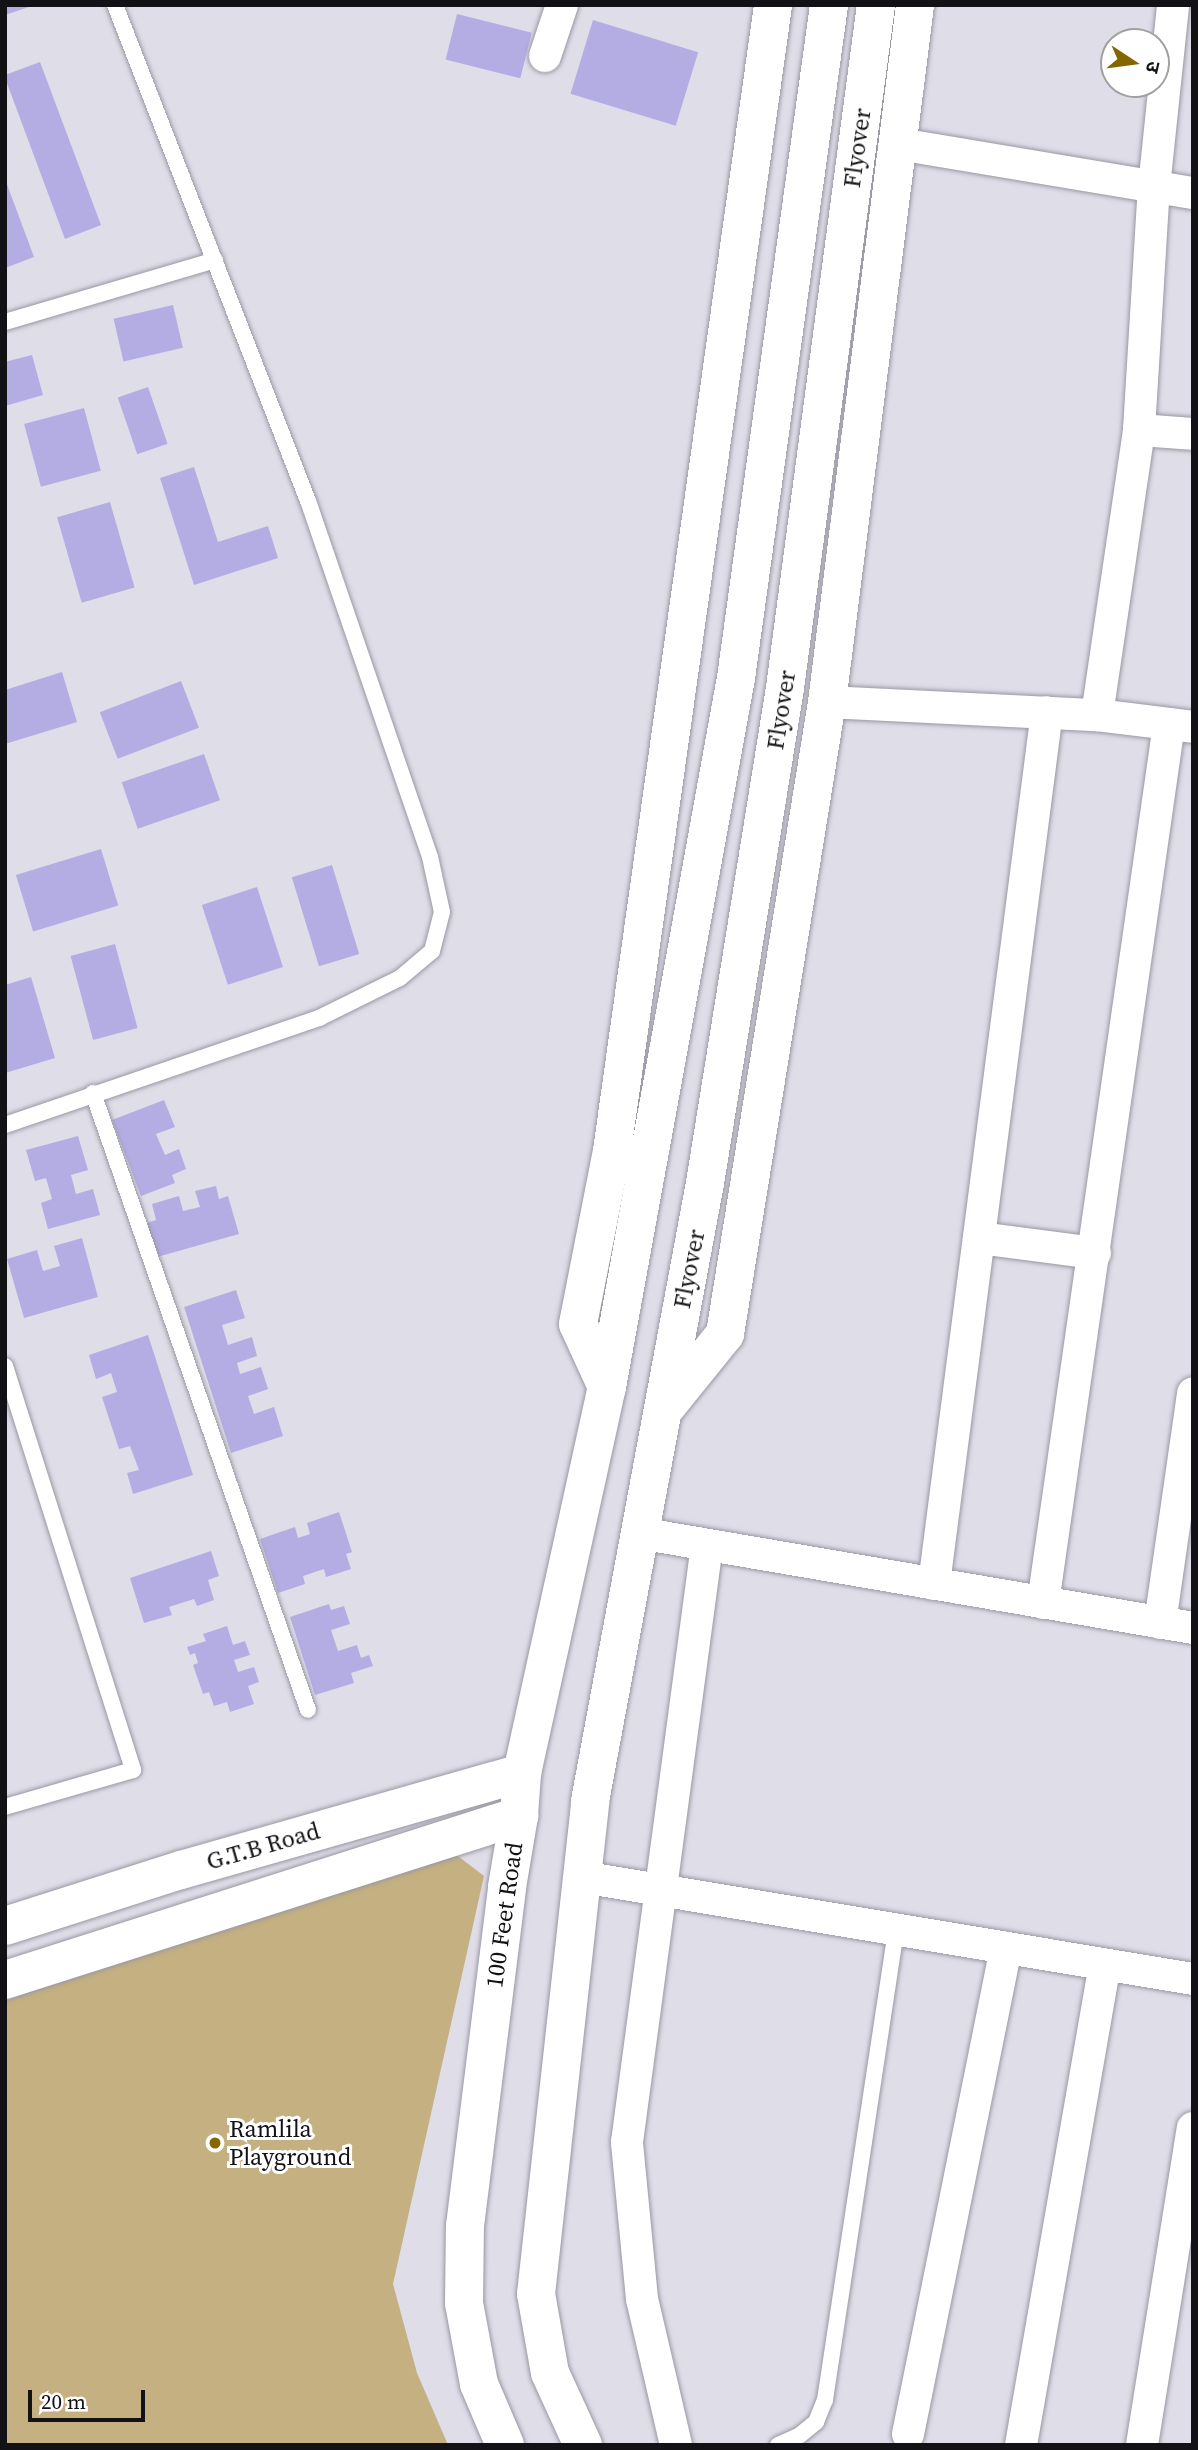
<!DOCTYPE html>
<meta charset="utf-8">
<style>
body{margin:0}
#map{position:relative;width:1198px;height:2450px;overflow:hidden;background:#dedde8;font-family:"Source Serif 4","Noto Sans Devanagari",serif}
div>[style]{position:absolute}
.green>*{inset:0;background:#c4b081}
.building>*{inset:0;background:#b4ade4;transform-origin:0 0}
.roads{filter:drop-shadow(0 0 2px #9998a3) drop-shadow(0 0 2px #9998a3)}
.lane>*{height:16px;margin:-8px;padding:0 8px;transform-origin:8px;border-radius:8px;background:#fff}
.street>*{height:32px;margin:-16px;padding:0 16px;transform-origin:16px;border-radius:16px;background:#fff}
.secondary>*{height:38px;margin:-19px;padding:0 19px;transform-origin:19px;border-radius:19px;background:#fff}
.dots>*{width:19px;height:19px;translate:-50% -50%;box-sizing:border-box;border:4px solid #fff;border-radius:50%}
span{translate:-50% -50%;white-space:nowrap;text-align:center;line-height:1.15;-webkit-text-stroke:6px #fff;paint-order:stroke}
.street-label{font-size:24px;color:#121115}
.poi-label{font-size:24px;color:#121115}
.left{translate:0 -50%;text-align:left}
.frame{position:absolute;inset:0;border:7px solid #121115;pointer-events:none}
.north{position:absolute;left:1100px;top:28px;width:70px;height:70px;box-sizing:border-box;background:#fff;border:2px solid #a0a0a1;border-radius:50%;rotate:103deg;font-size:19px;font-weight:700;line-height:28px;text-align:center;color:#121115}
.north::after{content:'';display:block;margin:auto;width:24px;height:32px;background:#866600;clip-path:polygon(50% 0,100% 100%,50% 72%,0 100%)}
.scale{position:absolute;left:28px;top:2390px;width:117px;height:32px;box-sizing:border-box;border:4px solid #121115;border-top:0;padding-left:9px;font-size:21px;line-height:24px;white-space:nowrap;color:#121115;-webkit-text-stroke:5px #fff;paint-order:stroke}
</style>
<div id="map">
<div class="green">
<div style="clip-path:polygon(454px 1853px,484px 1876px,393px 2284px,417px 2373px,448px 2445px,5px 2445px,5px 2001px,161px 1942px)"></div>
</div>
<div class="building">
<div style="clip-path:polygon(5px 5px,32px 5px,32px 6px,5px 15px)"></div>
<div style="left:457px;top:14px;width:77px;height:47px;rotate:14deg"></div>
<div style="left:593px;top:20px;width:110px;height:77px;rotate:17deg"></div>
<div style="clip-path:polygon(40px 62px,101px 225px,65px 239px,5px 78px,5px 75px)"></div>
<div style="clip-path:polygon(5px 179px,34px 257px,5px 268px)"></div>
<div style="left:173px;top:305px;width:44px;height:61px;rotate:77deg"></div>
<div style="clip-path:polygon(32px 355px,43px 395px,5px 406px,5px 362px)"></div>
<div style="left:148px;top:387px;width:60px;height:32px;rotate:71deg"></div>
<div style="left:84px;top:408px;width:65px;height:62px;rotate:75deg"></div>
<div style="clip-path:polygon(194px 467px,218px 542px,268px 526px,278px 558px,194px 585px,160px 478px)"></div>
<div style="left:110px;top:502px;width:89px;height:55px;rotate:74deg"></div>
<div style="clip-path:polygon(62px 672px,77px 722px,5px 744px,5px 690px)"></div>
<div style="left:181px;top:681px;width:50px;height:87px;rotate:69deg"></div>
<div style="left:204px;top:754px;width:49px;height:87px;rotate:71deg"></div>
<div style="left:101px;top:849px;width:59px;height:89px;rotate:73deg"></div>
<div style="left:332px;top:865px;width:93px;height:42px;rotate:73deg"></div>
<div style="left:257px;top:887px;width:84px;height:58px;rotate:72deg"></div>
<div style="left:115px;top:944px;width:87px;height:46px;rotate:75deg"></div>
<div style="clip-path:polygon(31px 977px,55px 1058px,5px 1073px,5px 985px)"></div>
<div style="clip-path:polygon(164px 1100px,175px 1127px,156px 1134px,165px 1155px,179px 1149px,186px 1169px,172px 1175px,175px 1183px,141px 1196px,112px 1120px)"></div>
<div style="clip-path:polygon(78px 1136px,88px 1170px,71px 1175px,76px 1194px,93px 1189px,100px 1215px,48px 1229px,41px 1203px,52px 1199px,46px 1178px,35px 1181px,26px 1150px)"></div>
<div style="clip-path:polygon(216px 1186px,219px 1199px,228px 1196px,239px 1234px,157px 1257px,147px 1223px,156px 1220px,152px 1204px,179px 1196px,183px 1211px,200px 1207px,195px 1191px)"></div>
<div style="clip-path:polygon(82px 1238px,98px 1297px,24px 1318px,7px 1259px,37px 1250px,43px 1271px,60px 1266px,54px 1246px)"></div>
<div style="clip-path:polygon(236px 1290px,245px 1318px,222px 1325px,228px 1345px,252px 1337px,257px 1356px,237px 1363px,240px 1374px,261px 1367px,268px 1389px,248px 1396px,254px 1414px,274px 1407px,283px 1436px,231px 1453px,184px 1307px)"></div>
<div style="clip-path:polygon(148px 1335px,193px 1475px,133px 1494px,127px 1473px,139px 1470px,130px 1446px,119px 1449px,102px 1397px,117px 1392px,111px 1373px,96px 1379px,89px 1355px)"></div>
<div style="clip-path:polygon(339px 1512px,352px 1552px,346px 1554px,351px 1569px,326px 1577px,324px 1569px,303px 1576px,305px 1584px,278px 1593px,260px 1539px,295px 1527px,298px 1538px,310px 1534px,307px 1523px)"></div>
<div style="clip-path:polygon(211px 1551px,219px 1576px,208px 1580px,214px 1600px,197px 1606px,194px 1599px,169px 1607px,172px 1615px,144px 1623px,130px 1578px)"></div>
<div style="clip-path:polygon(329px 1604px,331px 1610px,344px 1606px,350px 1624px,331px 1630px,338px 1651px,357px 1645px,361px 1658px,369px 1655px,373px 1666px,351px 1673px,354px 1683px,315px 1695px,290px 1617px)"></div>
<div style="clip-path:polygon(227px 1626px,233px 1645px,245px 1641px,250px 1655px,234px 1660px,238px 1672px,254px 1667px,259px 1682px,248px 1686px,254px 1704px,230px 1712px,227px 1702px,214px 1706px,209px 1692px,203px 1694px,193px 1665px,198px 1663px,195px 1653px,190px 1655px,187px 1647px,206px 1641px,203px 1634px)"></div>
</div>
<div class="roads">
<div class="lane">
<div style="left:5px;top:322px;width:219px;rotate:-16.4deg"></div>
<div style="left:93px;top:1093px;width:653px;rotate:70.79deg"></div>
<div style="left:5px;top:1125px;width:332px;rotate:-18.8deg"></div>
<div style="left:319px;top:1018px;width:90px;rotate:-26.3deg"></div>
<div style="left:400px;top:978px;width:42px;rotate:-40.2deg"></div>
<div style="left:432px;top:951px;width:40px;rotate:-75.6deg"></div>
<div style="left:442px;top:912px;width:56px;rotate:-102.3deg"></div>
<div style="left:430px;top:857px;width:376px;rotate:-108.9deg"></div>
<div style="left:308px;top:501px;width:532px;rotate:-111.26deg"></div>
<div style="left:5px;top:1366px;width:424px;rotate:72.4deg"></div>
<div style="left:133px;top:1770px;width:133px;rotate:163.9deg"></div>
<div style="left:778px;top:2445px;width:24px;rotate:-24deg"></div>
<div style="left:800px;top:2435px;width:21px;rotate:-39deg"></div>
<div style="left:816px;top:2422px;width:24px;rotate:-68deg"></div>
<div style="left:825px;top:2400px;width:474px;rotate:-81.4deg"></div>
</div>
<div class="street">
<div style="left:545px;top:56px;width:54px;rotate:-71.6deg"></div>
<div style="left:899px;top:144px;width:298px;rotate:9.5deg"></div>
<div style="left:1139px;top:430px;width:54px;rotate:4.2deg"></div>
<div style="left:827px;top:702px;width:270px;rotate:2.8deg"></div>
<div style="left:1097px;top:715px;width:97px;rotate:7.1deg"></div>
<div style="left:1097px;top:715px;width:288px;rotate:-81.6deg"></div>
<div style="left:1139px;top:430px;width:243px;rotate:-86.5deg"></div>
<div style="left:1154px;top:187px;width:183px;rotate:-84deg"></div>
<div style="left:979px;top:1238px;width:117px;rotate:7.4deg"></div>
<div style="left:639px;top:1533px;width:562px;rotate:9.73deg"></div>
<div style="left:934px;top:1584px;width:879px;rotate:-82.62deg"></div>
<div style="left:1043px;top:1603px;width:888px;rotate:-81.84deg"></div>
<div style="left:1160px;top:1623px;width:232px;rotate:-81.8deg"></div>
<div style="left:582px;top:1877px;width:619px;rotate:9.48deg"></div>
<div style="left:908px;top:2434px;width:496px;rotate:-78.6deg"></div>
<div style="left:676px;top:2445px;width:150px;rotate:-103.1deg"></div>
<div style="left:642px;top:2299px;width:158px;rotate:-95.5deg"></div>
<div style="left:627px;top:2142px;width:602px;rotate:-82.37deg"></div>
<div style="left:1021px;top:2445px;width:487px;rotate:-80.1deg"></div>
<div style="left:1142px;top:2445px;width:321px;rotate:-80.9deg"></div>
</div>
<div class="secondary">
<div style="left:607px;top:1387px;width:69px;rotate:-114.7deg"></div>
<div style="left:578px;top:1324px;width:176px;rotate:-78.9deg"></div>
<div style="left:612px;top:1151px;width:1157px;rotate:-82deg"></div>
<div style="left:666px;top:1407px;width:94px;rotate:-51.1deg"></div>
<div style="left:725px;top:1334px;width:640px;rotate:-80.83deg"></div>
<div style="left:827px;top:702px;width:703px;rotate:-82.8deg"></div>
<div style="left:5px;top:1926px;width:185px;rotate:-17.7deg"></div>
<div style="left:181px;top:1870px;width:355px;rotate:-15.9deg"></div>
<div style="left:5px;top:1980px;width:540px;rotate:-17.7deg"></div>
<div style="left:505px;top:2445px;width:66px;rotate:-113.1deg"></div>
<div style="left:479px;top:2384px;width:82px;rotate:-100.5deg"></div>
<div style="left:464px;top:2303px;width:77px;rotate:-89.3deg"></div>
<div style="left:465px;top:2226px;width:342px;rotate:-82.9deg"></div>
<div style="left:507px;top:1887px;width:72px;rotate:-80.4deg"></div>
<div style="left:519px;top:1816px;width:43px;rotate:-86deg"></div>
<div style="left:522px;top:1773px;width:395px;rotate:-77.6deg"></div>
<div style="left:607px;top:1387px;width:721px;rotate:-79.69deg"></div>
<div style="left:736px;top:678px;width:679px;rotate:-82.13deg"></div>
<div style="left:583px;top:2445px;width:79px;rotate:-114.6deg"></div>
<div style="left:550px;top:2373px;width:80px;rotate:-100deg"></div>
<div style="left:536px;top:2294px;width:496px;rotate:-83.7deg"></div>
<div style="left:590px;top:1801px;width:629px;rotate:-79.46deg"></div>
<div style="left:705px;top:1183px;width:501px;rotate:-80.82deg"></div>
<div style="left:785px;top:688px;width:689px;rotate:-82.41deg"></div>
</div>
</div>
<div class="dots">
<div style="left:215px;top:2143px;background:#866600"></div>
</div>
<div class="street-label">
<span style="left:857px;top:148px;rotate:-82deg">Flyover</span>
<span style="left:781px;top:710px;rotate:-81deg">Flyover</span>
<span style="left:689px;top:1269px;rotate:-79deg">Flyover</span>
<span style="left:263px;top:1846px;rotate:-16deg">G.T.B Road</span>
<span style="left:504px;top:1915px;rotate:-82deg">100 Feet Road</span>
</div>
<div class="poi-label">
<span class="left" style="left:229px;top:2143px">Ramlila<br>Playground</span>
</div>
<div class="frame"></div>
<div class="north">उ</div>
<div class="scale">20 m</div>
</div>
